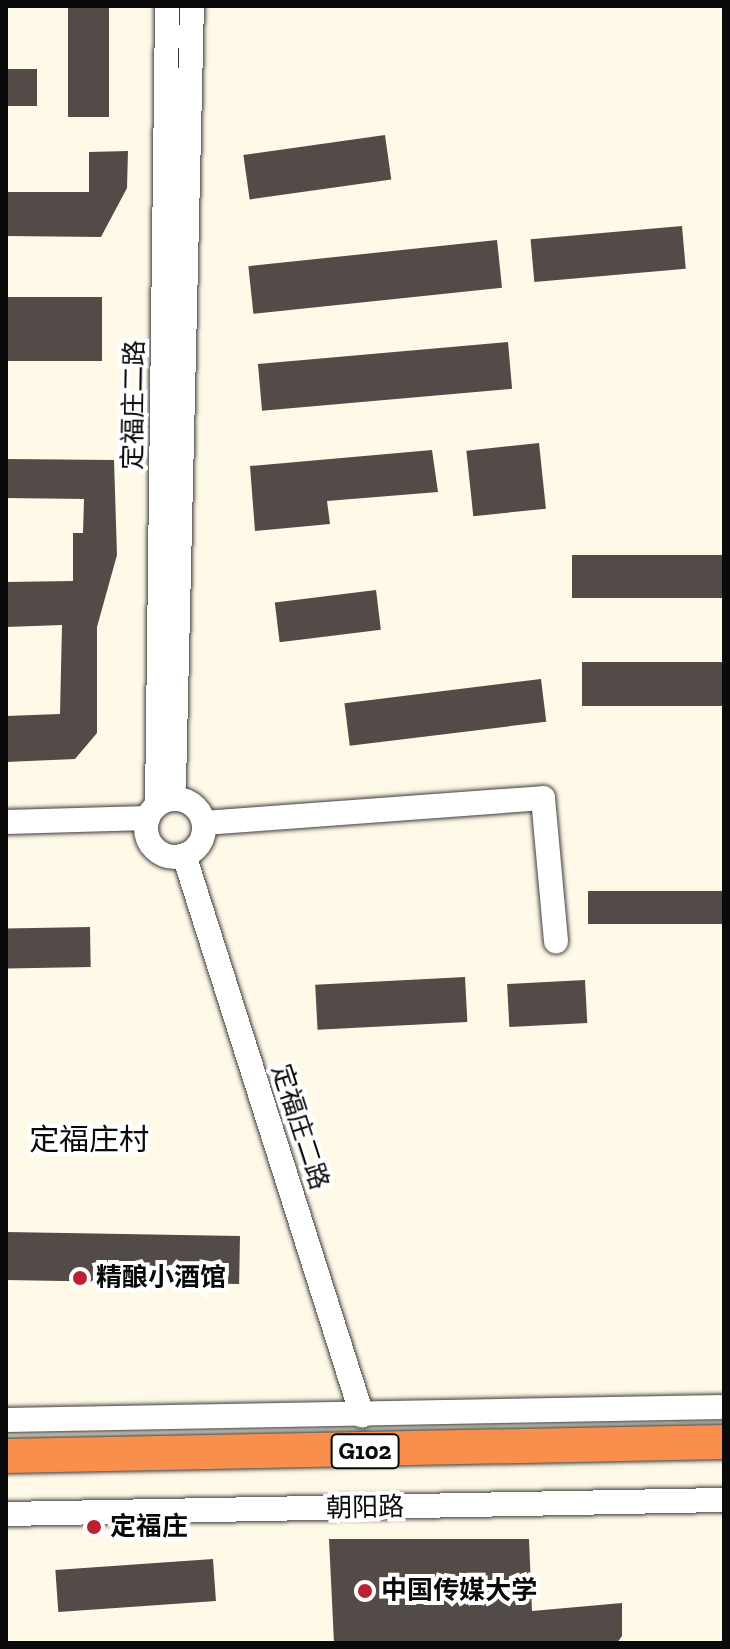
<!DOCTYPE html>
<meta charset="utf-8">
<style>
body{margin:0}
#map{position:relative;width:730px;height:1649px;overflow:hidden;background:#fff9e8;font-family:"Zilla Slab","Noto Sans SC",serif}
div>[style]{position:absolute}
.building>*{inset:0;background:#534b47;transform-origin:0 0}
.roads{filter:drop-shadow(0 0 2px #3d3d3d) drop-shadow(0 0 2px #3d3d3d)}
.minor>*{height:24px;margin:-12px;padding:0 12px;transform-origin:12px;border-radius:12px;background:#fff}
.minor>.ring{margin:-12px;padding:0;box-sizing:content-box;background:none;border:24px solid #fff;border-radius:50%}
.highway>*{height:34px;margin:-17px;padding:0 17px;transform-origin:17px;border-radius:17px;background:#f88f4d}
.dots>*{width:22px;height:22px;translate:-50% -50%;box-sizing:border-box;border:4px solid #fff;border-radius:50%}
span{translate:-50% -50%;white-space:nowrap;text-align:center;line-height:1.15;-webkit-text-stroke:8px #fff;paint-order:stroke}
.shield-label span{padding:2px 6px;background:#fff;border:2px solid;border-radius:6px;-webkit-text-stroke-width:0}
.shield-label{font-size:24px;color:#0a0a0a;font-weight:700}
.street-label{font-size:26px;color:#0a0a0a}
.poi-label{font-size:26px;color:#0a0a0a;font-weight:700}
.left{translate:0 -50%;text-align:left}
.quarter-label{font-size:30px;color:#0a0a0a}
.frame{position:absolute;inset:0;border:8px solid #0a0a0a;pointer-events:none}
</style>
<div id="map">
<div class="building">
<div style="left:68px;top:6px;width:41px;height:111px"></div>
<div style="left:6px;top:69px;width:31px;height:37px"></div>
<div style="left:385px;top:135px;width:45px;height:143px;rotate:82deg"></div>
<div style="clip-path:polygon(128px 151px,127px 188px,101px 237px,6px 236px,6px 192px,89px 192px,89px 152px)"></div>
<div style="left:682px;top:226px;width:43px;height:152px;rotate:85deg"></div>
<div style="left:497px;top:240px;width:48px;height:250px;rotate:84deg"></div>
<div style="left:102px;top:297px;width:64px;height:96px;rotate:90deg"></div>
<div style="left:508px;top:342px;width:47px;height:251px;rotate:85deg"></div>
<div style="left:539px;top:443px;width:66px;height:73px;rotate:84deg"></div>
<div style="clip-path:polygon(432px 450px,438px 492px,327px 501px,330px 524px,255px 531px,250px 466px)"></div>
<div style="clip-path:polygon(6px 459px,114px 460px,117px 555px,97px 627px,97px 733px,75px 759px,6px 762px,6px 716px,60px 714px,62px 625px,6px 627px,6px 582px,73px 581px,73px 533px,83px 533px,84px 499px,6px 498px)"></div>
<div style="left:724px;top:555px;width:43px;height:152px;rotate:90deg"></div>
<div style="left:376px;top:590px;width:40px;height:102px;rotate:83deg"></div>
<div style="left:724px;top:662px;width:44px;height:142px;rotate:90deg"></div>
<div style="left:541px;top:679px;width:43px;height:198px;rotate:83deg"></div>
<div style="left:724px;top:891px;width:33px;height:136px;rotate:90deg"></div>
<div style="left:90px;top:927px;width:40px;height:84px;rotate:89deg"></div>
<div style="left:465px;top:977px;width:45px;height:150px;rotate:87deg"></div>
<div style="left:585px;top:980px;width:43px;height:78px;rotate:87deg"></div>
<div style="left:6px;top:1232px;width:234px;height:48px;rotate:1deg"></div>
<div style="clip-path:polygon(329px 1539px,529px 1539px,532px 1611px,622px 1603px,622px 1636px,617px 1643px,334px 1643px)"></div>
<div style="left:213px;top:1559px;width:42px;height:158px;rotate:86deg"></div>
</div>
<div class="roads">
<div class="minor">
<div style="left:174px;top:785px;width:779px;rotate:-88.68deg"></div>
<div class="ring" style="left:146px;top:799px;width:34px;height:34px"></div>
<div style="left:157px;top:805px;width:799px;rotate:-89.28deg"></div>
<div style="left:6px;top:822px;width:142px;rotate:-1.6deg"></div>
<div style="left:204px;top:823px;width:340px;rotate:-4.2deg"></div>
<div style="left:543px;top:798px;width:144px;rotate:84.8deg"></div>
<div style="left:184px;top:855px;width:588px;rotate:72.37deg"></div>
<div style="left:6px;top:1420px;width:718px;rotate:-1.04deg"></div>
<div style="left:6px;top:1514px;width:718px;rotate:-1.12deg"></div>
</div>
<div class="highway">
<div style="left:6px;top:1456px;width:718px;rotate:-1.12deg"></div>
</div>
</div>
<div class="dots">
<div style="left:80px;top:1278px;background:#bc2133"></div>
<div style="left:94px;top:1527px;background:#bc2133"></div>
<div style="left:365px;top:1591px;background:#bc2133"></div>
</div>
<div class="shield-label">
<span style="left:365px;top:1451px">G102</span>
</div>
<div class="street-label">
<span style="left:134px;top:405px;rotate:-89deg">定福庄二路</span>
<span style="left:300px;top:1127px;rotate:72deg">定福庄二路</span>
<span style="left:365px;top:1508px;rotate:-1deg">朝阳路</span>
</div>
<div class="poi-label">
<span class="left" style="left:96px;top:1278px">精酿小酒馆</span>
<span class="left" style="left:110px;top:1527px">定福庄</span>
<span class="left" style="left:381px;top:1591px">中国传媒大学</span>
</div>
<div class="quarter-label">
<span style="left:89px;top:1140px">定福庄村</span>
</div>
<div class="frame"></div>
</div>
